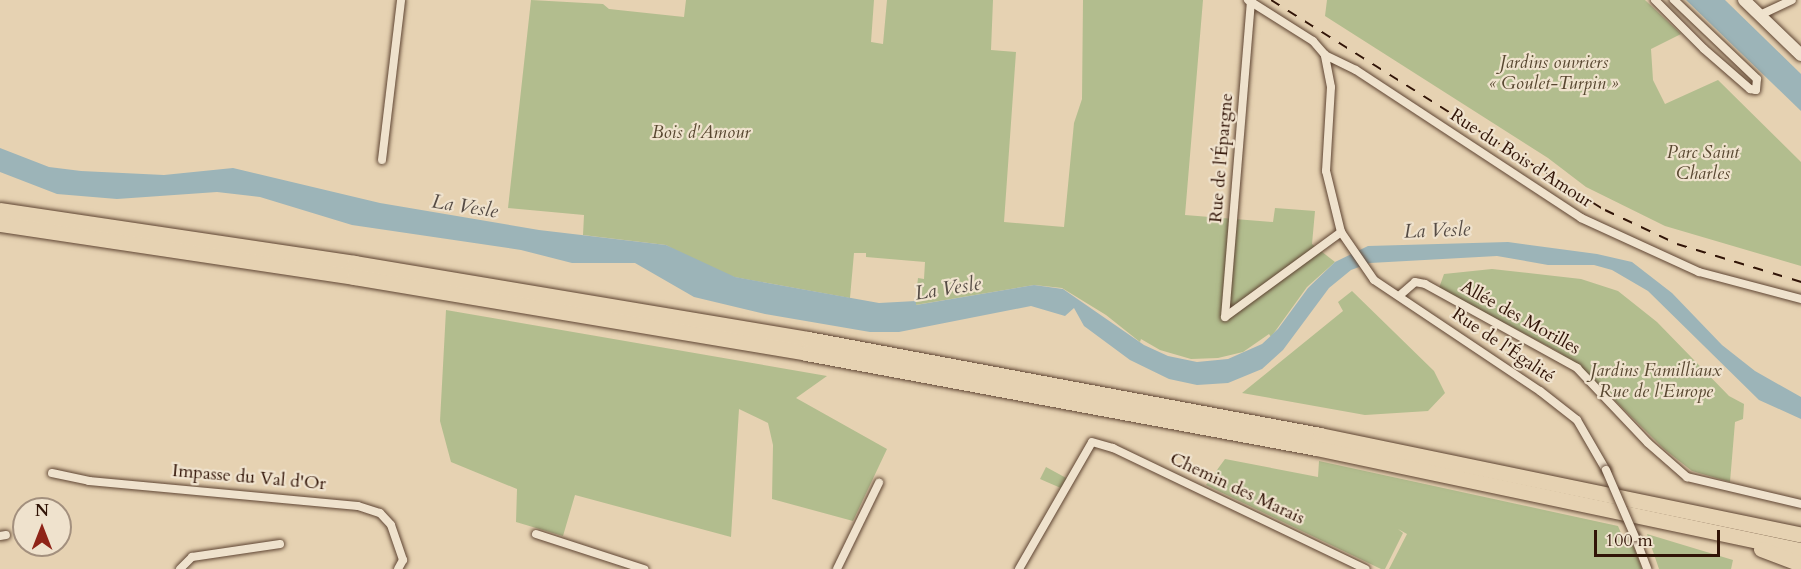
<!DOCTYPE html>
<meta charset="utf-8">
<style>
body{margin:0}
#map{position:relative;width:1801px;height:569px;overflow:hidden;background:#e6d2b2;font-family:Cardo,serif}
div>[style]{position:absolute}
.green>*{inset:0;background:#b2bd8e}
.water>*{inset:0;background:#9cb4b8}
.roads{filter:drop-shadow(0 0 2px #5e4432) drop-shadow(0 0 2px #5e4432)}
.minor>*{height:8px;margin:-4px;padding:0 4px;transform-origin:4px;border-radius:4px;background:#efe2cd}
.secondary>*{height:12px;margin:-6px;padding:0 6px;transform-origin:6px;border-radius:6px;background:#efe2cd}
.motorway>*{height:15px;margin:-7.5px;padding:0 7.5px;transform-origin:7.5px;border-radius:7.5px;background:#e6d2b2}
.rail>*{height:2px;margin-top:-1px;transform-origin:0;background:repeating-linear-gradient(90deg,#311407 0 10px,transparent 0 20px)}
.bridges{filter:drop-shadow(0 0 2px #5e4432) drop-shadow(0 0 2px #5e4432)}
.minor-bridge>*{height:8px;margin:-4px;padding:0 4px;transform-origin:4px;border-radius:4px;background:#efe2cd}
span{translate:-50% -50%;white-space:nowrap;text-align:center;line-height:1.15;-webkit-text-stroke:4.5px #efe2cd;paint-order:stroke}
.park-label{font-size:18px;color:#584730;font-style:italic}
.street-label{font-size:18px;color:#311407}
.water-label{font-size:20px;color:#564c45;font-style:italic}
.north{position:absolute;left:12px;top:497px;width:60px;height:60px;box-sizing:border-box;background:#efe2cd;border:2px solid #a3907e;border-radius:50%;rotate:0deg;font-size:16px;font-weight:700;line-height:24px;text-align:center;color:#311407}
.north::after{content:'';display:block;margin:auto;width:21px;height:27px;background:#8f2418;clip-path:polygon(50% 0,100% 100%,50% 72%,0 100%)}
.scale{position:absolute;left:1594px;top:530px;width:126px;height:27px;box-sizing:border-box;border:3px solid #311407;border-top:0;padding-left:8px;font-size:18px;line-height:21px;white-space:nowrap;color:#311407;-webkit-text-stroke:4px #efe2cd;paint-order:stroke}
</style>
<div id="map">
<div class="green">
<div style="clip-path:polygon(531px 0,603px 4px,609px 9px,684px 17px,686px 0,874px 0,871px 42px,883px 44px,887px 0,993px 0,991px 50px,1016px 52px,1004px 222px,1064px 227px,1074px 123px,1082px 99px,1083px 0,1203px 0,1185px 215px,1273px 222px,1275px 208px,1315px 211px,1312px 244px,1335px 262px,1307px 287px,1271px 337px,1269px 334px,1243px 352px,1218px 358px,1191px 359px,1160px 350px,1141px 339px,1140px 342px,1106px 315px,1062px 288px,1034px 285px,915px 305px,918px 278px,924px 279px,925px 262px,866px 257px,866px 253px,854px 253px,850px 298px,734px 277px,702px 265px,666px 245px,583px 235px,584px 215px,508px 208px)"></div>
<div style="clip-path:polygon(1327px 0,1645px 0,1681px 34px,1651px 49px,1653px 80px,1665px 104px,1718px 80px,1801px 162px,1801px 266px,1665px 226px,1586px 187px,1548px 158px,1325px 16px)"></div>
<div style="clip-path:polygon(1492px 269px,1581px 279px,1618px 291px,1657px 322px,1729px 396px,1744px 404px,1743px 419px,1735px 422px,1730px 482px,1692px 471px,1664px 449px,1582px 368px,1557px 351px,1439px 288px,1444px 274px)"></div>
<div style="clip-path:polygon(1352px 291px,1434px 371px,1445px 393px,1428px 411px,1365px 415px,1242px 393px,1343px 311px,1338px 302px)"></div>
<div style="clip-path:polygon(446px 310px,827px 376px,796px 398px,887px 449px,853px 521px,772px 499px,773px 445px,768px 423px,739px 409px,731px 537px,575px 495px,563px 536px,516px 522px,517px 489px,451px 462px,440px 421px)"></div>
<div style="clip-path:polygon(1225px 459px,1318px 477px,1319px 461px,1618px 526px,1624px 540px,1631px 540px,1642px 569px,1389px 569px,1407px 534px,1398px 529px,1403px 533px,1385px 569px,1381px 569px,1206px 485px)"></div>
<div style="clip-path:polygon(1046px 467px,1068px 479px,1063px 489px,1040px 479px)"></div>
<div style="clip-path:polygon(1647px 534px,1733px 560px,1731px 569px,1659px 569px)"></div>
</div>
<div class="water">
<div style="clip-path:polygon(1686px 0,1725px 0,1801px 74px,1801px 111px)"></div>
<div style="clip-path:polygon(0 148px,49px 167px,81px 171px,164px 175px,233px 168px,380px 203px,539px 230px,666px 245px,735px 277px,879px 303px,916px 301px,916px 305px,1034px 285px,1063px 289px,1144px 345px,1168px 356px,1197px 362px,1228px 359px,1262px 344px,1278px 329px,1308px 288px,1335px 262px,1368px 246px,1508px 242px,1597px 254px,1632px 262px,1672px 293px,1722px 345px,1755px 371px,1801px 397px,1801px 419px,1759px 400px,1648px 291px,1612px 270px,1594px 265px,1548px 265px,1497px 256px,1370px 263px,1351px 270px,1329px 288px,1283px 350px,1262px 369px,1228px 383px,1197px 385px,1169px 379px,1130px 360px,1084px 326px,1074px 308px,1065px 316px,1031px 306px,899px 332px,870px 332px,765px 314px,694px 297px,635px 263px,572px 263px,521px 250px,352px 225px,260px 197px,217px 192px,117px 199px,57px 194px,0 172px)"></div>
</div>
<div class="roads">
<div class="minor">
<div style="left:1248px;top:0;width:77px;rotate:32.2deg"></div>
<div style="left:1313px;top:41px;width:18px;rotate:49deg"></div>
<div style="left:1325px;top:55px;width:34px;rotate:26deg"></div>
<div style="left:1356px;top:70px;width:269px;rotate:33.3deg"></div>
<div style="left:1581px;top:218px;width:130px;rotate:24.6deg"></div>
<div style="left:1699px;top:272px;width:106px;rotate:14.8deg"></div>
<div style="left:1655px;top:0;width:69px;rotate:45deg"></div>
<div style="left:1704px;top:49px;width:61px;rotate:41deg"></div>
<div style="left:1750px;top:89px;width:6px;rotate:9deg"></div>
<div style="left:1756px;top:90px;width:11px;rotate:-85deg"></div>
<div style="left:1757px;top:79px;width:115px;rotate:-136.4deg"></div>
<div style="left:1760px;top:15px;width:35px;rotate:-25deg"></div>
<div style="left:382px;top:160px;width:161px;rotate:-83.2deg"></div>
<div style="left:1341px;top:232px;width:58px;rotate:55.5deg"></div>
<div style="left:1374px;top:280px;width:200px;rotate:33.8deg"></div>
<div style="left:1540px;top:391px;width:47px;rotate:38.1deg"></div>
<div style="left:1577px;top:420px;width:58px;rotate:59.9deg"></div>
<div style="left:1399px;top:296px;width:21px;rotate:-41deg"></div>
<div style="left:1415px;top:282px;width:10px;rotate:11deg"></div>
<div style="left:1425px;top:284px;width:174px;rotate:28.9deg"></div>
<div style="left:1577px;top:368px;width:103px;rotate:46.6deg"></div>
<div style="left:1648px;top:443px;width:52px;rotate:41.1deg"></div>
<div style="left:1687px;top:477px;width:117px;rotate:13.3deg"></div>
<div style="left:1225px;top:317px;width:144px;rotate:-36.2deg"></div>
<div style="left:1341px;top:232px;width:63px;rotate:-103.8deg"></div>
<div style="left:1326px;top:171px;width:84px;rotate:-86.6deg"></div>
<div style="left:1331px;top:87px;width:33px;rotate:-101deg"></div>
<div style="left:1225px;top:317px;width:316px;rotate:-85.3deg"></div>
<div style="left:52px;top:473px;width:38px;rotate:12deg"></div>
<div style="left:89px;top:481px;width:270px;rotate:5.3deg"></div>
<div style="left:358px;top:506px;width:23px;rotate:18deg"></div>
<div style="left:380px;top:513px;width:16px;rotate:47deg"></div>
<div style="left:391px;top:525px;width:37px;rotate:71deg"></div>
<div style="left:403px;top:560px;width:10px;rotate:119deg"></div>
<div style="left:536px;top:534px;width:114px;rotate:18deg"></div>
<div style="left:0;top:536px;width:6px;rotate:-9deg"></div>
<div style="left:1635px;top:537px;width:34px;rotate:69deg"></div>
<div style="left:180px;top:569px;width:17px;rotate:-45deg"></div>
<div style="left:192px;top:557px;width:89px;rotate:-8.4deg"></div>
<div style="left:837px;top:569px;width:96px;rotate:-64deg"></div>
<div style="left:1019px;top:569px;width:146px;rotate:-60.1deg"></div>
<div style="left:1092px;top:442px;width:22px;rotate:16deg"></div>
<div style="left:1113px;top:448px;width:280px;rotate:25.6deg"></div>
</div>
<div class="secondary">
<div style="left:1744px;top:0;width:79px;rotate:44deg"></div>
</div>
<div class="motorway">
<div style="left:0;top:210px;width:358px;rotate:8.5deg"></div>
<div style="left:354px;top:263px;width:460px;rotate:9.5deg"></div>
<div style="left:808px;top:339px;width:521px;rotate:10.62deg"></div>
<div style="left:1320px;top:435px;width:491px;rotate:11.7deg"></div>
<div style="left:0;top:224px;width:358px;rotate:8.5deg"></div>
<div style="left:354px;top:277px;width:458px;rotate:9.5deg"></div>
<div style="left:806px;top:353px;width:519px;rotate:10.55deg"></div>
<div style="left:1316px;top:448px;width:496px;rotate:11.9deg"></div>
<div style="left:1761px;top:549px;width:43px;rotate:20.6deg"></div>
</div>
</div>
<div class="rail">
<div style="left:1271px;top:0;width:395px;rotate:32.2deg"></div>
<div style="left:1605px;top:210px;width:80px;rotate:25.3deg"></div>
<div style="left:1677px;top:244px;width:130px;rotate:17deg"></div>
</div>
<div class="bridges">
<div class="minor-bridge">
<div style="left:1606px;top:470px;width:73px;rotate:66.6deg"></div>
</div>
</div>
<div class="park-label">
<span style="left:1554px;top:74px">Jardins ouvriers<br>« Goulet-Turpin »</span>
<span style="left:701px;top:133px">Bois d'Amour</span>
<span style="left:1703px;top:164px">Parc Saint<br>Charles</span>
<span style="left:1656px;top:382px">Jardins Familliaux<br>Rue de l'Europe</span>
</div>
<div class="street-label">
<span style="left:1222px;top:158px;rotate:-85deg">Rue de l'Épargne</span>
<span style="left:1521px;top:159px;rotate:33deg">Rue du Bois d'Amour</span>
<span style="left:1520px;top:318px;rotate:29deg">Allée des Morilles</span>
<span style="left:1503px;top:346px;rotate:34deg">Rue de l'Égalité</span>
<span style="left:249px;top:478px;rotate:5deg">Impasse du Val d'Or</span>
<span style="left:1237px;top:489px;rotate:25deg">Chemin des Marais</span>
</div>
<div class="water-label">
<span style="left:465px;top:206px;rotate:9deg">La Vesle</span>
<span style="left:1437px;top:230px;rotate:-2deg">La Vesle</span>
<span style="left:948px;top:288px;rotate:-9deg">La Vesle</span>
</div>
<div class="north">N</div>
<div class="scale">100 m</div>
</div>
